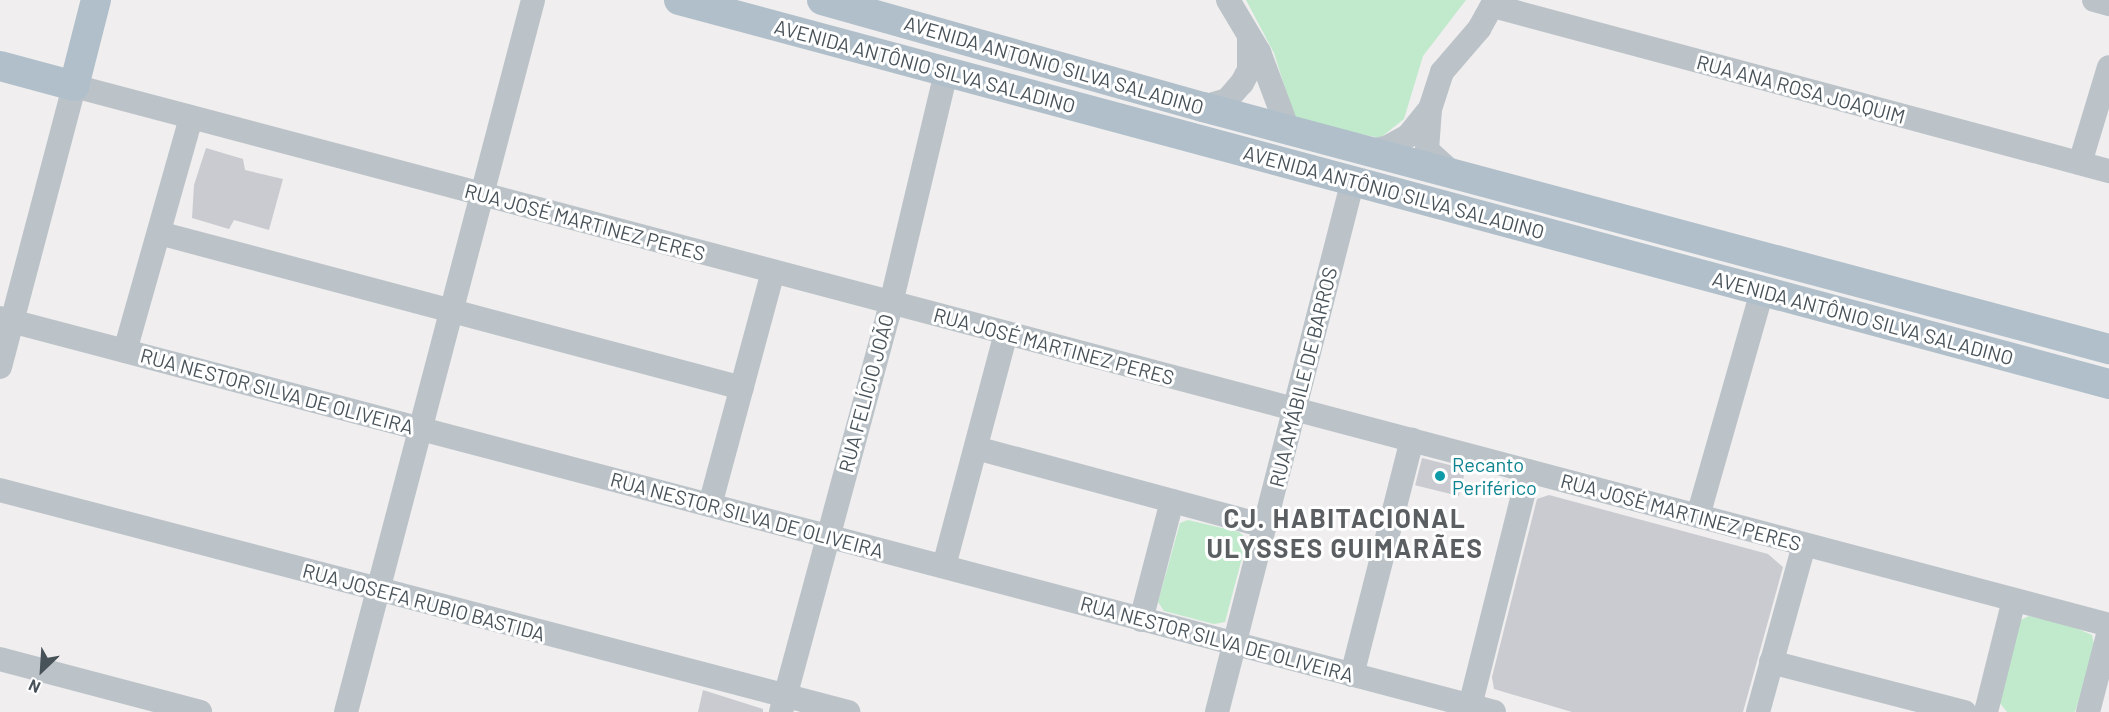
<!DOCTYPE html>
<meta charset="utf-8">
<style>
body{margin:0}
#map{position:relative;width:2109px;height:712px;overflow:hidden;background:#f0eeee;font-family:Barlow,sans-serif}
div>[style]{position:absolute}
.green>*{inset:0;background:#c1eacd}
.building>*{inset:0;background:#c9cbd0;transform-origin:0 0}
.minor>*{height:24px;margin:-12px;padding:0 12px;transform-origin:12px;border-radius:12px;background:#bbc3c9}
.major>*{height:30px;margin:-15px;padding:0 15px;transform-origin:15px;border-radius:15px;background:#b0bfca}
.dots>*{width:16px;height:16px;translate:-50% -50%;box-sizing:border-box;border:3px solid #fff;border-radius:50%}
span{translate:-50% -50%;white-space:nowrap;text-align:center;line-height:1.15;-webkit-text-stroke:6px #fff;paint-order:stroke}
.street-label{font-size:20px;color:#485259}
.culture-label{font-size:20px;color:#0d838f}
.left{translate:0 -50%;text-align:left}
.district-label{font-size:26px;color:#5b5f62;font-weight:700;letter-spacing:1.5px}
.north{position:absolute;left:12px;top:640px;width:60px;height:60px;-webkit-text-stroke:4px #fff;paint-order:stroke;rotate:205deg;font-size:16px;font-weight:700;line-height:24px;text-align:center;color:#485259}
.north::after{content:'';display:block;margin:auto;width:21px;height:27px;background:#485259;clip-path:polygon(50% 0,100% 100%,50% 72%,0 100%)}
</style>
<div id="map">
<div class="green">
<div style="clip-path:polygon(1246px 0,1466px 0,1423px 56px,1404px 119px,1380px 138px,1295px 120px,1274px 53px)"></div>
<div style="clip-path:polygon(1188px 520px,1239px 532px,1247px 539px,1225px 622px,1214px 624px,1164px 611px,1158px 602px,1180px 523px)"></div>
<div style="clip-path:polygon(2029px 616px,2067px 624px,2092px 635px,2095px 649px,2075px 712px,2007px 712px,1999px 702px,2018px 621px)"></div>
</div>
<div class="building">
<div style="clip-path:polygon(206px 148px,243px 159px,245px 170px,283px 179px,269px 230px,234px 220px,229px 229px,192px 218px,194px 185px)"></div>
<div style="left:1422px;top:458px;width:45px;height:28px;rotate:14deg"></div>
<div style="clip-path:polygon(1549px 495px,1768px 554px,1783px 567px,1743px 712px,1572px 712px,1494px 689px,1492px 677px,1537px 499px)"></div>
<div style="clip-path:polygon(703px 690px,763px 709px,763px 712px,698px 712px)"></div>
</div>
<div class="minor">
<div style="left:1228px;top:0;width:61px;rotate:59.2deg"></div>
<div style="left:1259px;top:52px;width:80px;rotate:69.5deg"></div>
<div style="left:2094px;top:0;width:16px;rotate:15deg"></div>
<div style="left:1493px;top:6px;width:638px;rotate:15deg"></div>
<div style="left:1203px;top:107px;width:25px;rotate:-16deg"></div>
<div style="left:1227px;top:100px;width:23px;rotate:-49deg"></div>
<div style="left:1242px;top:83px;width:15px;rotate:-62deg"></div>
<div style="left:1249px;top:70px;width:31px;rotate:-90deg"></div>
<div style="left:1373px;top:150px;width:13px;rotate:-9deg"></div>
<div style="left:1386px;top:148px;width:25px;rotate:-29deg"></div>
<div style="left:1408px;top:136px;width:32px;rotate:-51deg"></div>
<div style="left:2080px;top:163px;width:100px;rotate:-73.2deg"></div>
<div style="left:1449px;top:170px;width:30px;rotate:-138deg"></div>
<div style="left:1427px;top:150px;width:41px;rotate:-85.8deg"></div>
<div style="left:1430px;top:109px;width:39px;rotate:-72deg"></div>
<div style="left:1442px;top:72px;width:57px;rotate:-49.3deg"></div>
<div style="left:1479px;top:29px;width:33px;rotate:-61deg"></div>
<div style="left:159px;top:233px;width:603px;rotate:14.89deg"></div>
<div style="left:0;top:318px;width:1545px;rotate:14.77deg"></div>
<div style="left:125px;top:351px;width:243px;rotate:-74.2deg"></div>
<div style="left:0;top:367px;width:291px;rotate:-75.2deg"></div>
<div style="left:74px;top:86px;width:2105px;rotate:14.83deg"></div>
<div style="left:976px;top:448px;width:299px;rotate:15.1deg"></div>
<div style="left:0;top:490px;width:877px;rotate:14.67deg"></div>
<div style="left:710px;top:505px;width:242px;rotate:-74.9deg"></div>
<div style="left:1698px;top:516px;width:234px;rotate:-74.1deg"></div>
<div style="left:944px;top:566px;width:241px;rotate:-75.1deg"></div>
<div style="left:1141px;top:620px;width:123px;rotate:-75.4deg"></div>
<div style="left:0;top:659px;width:207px;rotate:14.8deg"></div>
<div style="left:1771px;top:662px;width:200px;rotate:14.5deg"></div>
<div style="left:1352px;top:675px;width:243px;rotate:-75.7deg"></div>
<div style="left:1470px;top:706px;width:242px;rotate:-75.9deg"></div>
<div style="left:346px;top:712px;width:736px;rotate:-75.28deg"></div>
<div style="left:781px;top:712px;width:410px;rotate:-74.9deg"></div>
<div style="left:888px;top:316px;width:251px;rotate:-76.6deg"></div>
<div style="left:1217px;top:712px;width:549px;rotate:-75.66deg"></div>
<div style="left:1758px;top:712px;width:173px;rotate:-74.6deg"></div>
<div style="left:1986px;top:712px;width:115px;rotate:-76deg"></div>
<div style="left:2088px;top:712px;width:84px;rotate:-75.5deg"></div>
</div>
<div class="major">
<div style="left:679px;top:0;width:1481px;rotate:15.03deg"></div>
<div style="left:822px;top:0;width:396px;rotate:15.7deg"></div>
<div style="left:1203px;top:107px;width:938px;rotate:14.96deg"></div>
<div style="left:0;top:66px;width:77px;rotate:15.1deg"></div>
<div style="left:74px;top:86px;width:89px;rotate:-75.7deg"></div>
</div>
<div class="dots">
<div style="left:1440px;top:476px;background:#0f9aa8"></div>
</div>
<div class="street-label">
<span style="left:1054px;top:65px;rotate:16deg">AVENIDA ANTONIO SILVA SALADINO</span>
<span style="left:925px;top:66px;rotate:15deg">AVENIDA ANTÔNIO SILVA SALADINO</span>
<span style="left:1801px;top:89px;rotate:15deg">RUA ANA ROSA JOAQUIM</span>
<span style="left:1394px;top:192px;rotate:15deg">AVENIDA ANTÔNIO SILVA SALADINO</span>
<span style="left:585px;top:222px;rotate:15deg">RUA JOSÉ MARTINEZ PERES</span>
<span style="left:1863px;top:318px;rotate:15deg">AVENIDA ANTÔNIO SILVA SALADINO</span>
<span style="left:1054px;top:346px;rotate:15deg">RUA JOSÉ MARTINEZ PERES</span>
<span style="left:1303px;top:377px;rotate:-76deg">RUA AMÁBILE DE BARROS</span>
<span style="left:277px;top:391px;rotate:15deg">RUA NESTOR SILVA DE OLIVEIRA</span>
<span style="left:866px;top:393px;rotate:-75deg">RUA FELÍCIO JOÃO</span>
<span style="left:1681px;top:512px;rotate:15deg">RUA JOSÉ MARTINEZ PERES</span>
<span style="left:747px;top:515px;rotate:15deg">RUA NESTOR SILVA DE OLIVEIRA</span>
<span style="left:424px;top:602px;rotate:15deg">RUA JOSEFA RUBIO BASTIDA</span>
<span style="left:1217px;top:639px;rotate:15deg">RUA NESTOR SILVA DE OLIVEIRA</span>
</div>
<div class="culture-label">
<span class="left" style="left:1452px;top:476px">Recanto<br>Periférico</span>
</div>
<div class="district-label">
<span style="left:1345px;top:533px">CJ. HABITACIONAL<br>ULYSSES GUIMARÃES</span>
</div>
<div class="north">N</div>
</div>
